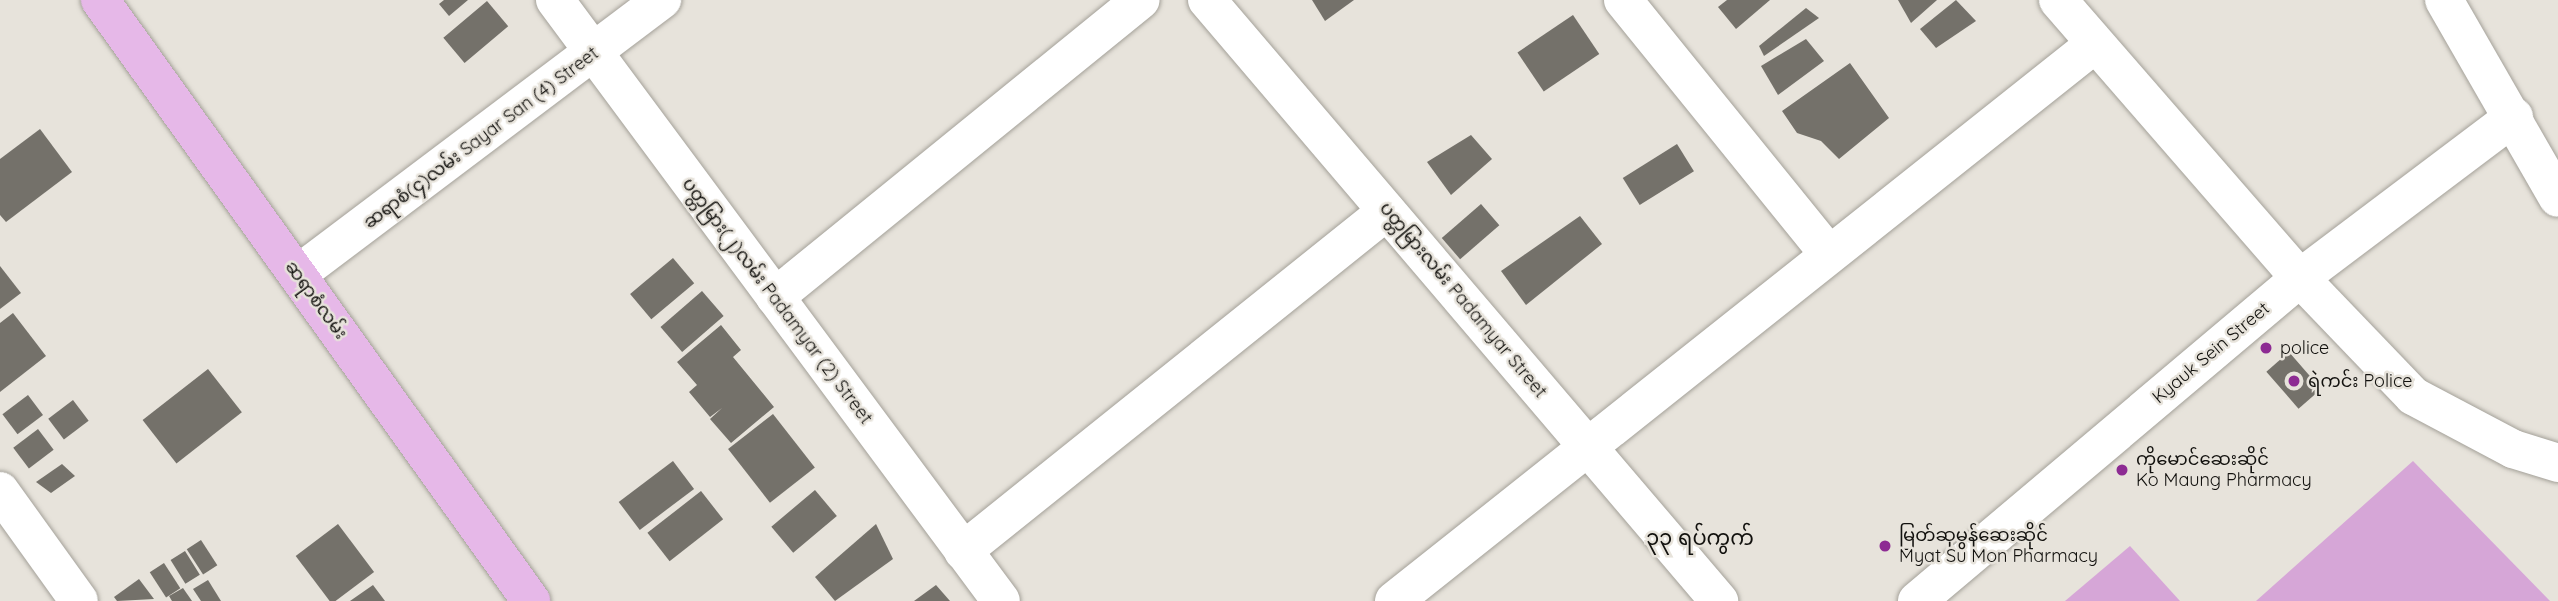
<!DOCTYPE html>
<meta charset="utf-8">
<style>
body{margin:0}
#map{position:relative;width:2558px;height:601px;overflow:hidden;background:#e7e3db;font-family:Quicksand,"Noto Sans Myanmar",sans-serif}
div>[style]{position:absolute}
.water>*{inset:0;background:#d6a6d7}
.building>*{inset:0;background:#74716a;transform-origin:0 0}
.roads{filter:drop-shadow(0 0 2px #a4a199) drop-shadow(0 0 2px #a4a199)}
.minor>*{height:38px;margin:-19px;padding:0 19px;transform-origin:19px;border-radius:19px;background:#fff}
.major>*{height:38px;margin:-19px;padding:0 19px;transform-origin:19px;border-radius:19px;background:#e6b8e8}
.dots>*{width:19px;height:19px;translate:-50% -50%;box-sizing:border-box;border:4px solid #e7e3db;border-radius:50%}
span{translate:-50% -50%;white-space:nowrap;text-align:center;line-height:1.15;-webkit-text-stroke:5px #e7e3db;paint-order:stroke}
.street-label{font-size:18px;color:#12110e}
.poi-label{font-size:18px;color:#12110e}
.left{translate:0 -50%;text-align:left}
.quarter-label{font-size:21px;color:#12110e}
</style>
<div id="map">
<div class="water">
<div style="clip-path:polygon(2413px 461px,2550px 601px,2256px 601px)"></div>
<div style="clip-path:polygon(2130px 546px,2180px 601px,2065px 601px)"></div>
</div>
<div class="building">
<div style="clip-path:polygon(444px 0,468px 0,449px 16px,439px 4px)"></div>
<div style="clip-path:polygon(1312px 0,1354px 0,1325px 21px)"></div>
<div style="clip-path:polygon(1727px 0,1770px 0,1736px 29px,1718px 7px)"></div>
<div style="clip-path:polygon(1898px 0,1937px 0,1911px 23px)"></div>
<div style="clip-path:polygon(1956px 0,1976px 21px,1936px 48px,1920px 29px)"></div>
<div style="left:487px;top:1px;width:33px;height:57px;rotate:50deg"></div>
<div style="clip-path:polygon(1806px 8px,1819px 18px,1764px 56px,1759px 46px)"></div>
<div style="left:1573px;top:15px;width:47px;height:67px;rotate:56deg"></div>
<div style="clip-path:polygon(1806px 39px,1824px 61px,1778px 95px,1761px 66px)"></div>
<div style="clip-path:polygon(1850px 63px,1889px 118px,1839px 159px,1821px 141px,1797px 133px,1782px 111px)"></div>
<div style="clip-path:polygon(40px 129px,72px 172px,6px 222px,0 215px,0 159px)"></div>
<div style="clip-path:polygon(1471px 135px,1492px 159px,1451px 195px,1427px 162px)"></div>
<div style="left:1677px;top:144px;width:32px;height:64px;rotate:58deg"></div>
<div style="left:1481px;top:204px;width:28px;height:52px;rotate:49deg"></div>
<div style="clip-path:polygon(1580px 216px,1602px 244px,1526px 305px,1501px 271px)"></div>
<div style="left:673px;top:258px;width:33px;height:56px;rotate:50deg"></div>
<div style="clip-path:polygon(0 266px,21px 293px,0 309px)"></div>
<div style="left:702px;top:291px;width:33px;height:55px;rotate:49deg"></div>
<div style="clip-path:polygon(13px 313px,46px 356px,0 392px,0 323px)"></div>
<div style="clip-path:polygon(721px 325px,741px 350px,733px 357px,774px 407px,731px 443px,710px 419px,722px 408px,710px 417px,689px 392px,697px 385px,677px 362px)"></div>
<div style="left:2289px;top:352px;width:49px;height:30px;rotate:49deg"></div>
<div style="left:208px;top:369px;width:55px;height:83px;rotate:52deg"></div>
<div style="left:28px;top:395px;width:25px;height:32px;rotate:53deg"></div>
<div style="left:73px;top:400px;width:26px;height:31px;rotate:53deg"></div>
<div style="left:773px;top:414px;width:68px;height:57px;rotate:52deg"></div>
<div style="left:38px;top:429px;width:26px;height:31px;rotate:53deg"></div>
<div style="left:673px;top:461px;width:35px;height:68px;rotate:53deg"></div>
<div style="clip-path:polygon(62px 464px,75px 476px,51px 493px,36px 482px)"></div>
<div style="left:815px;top:490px;width:34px;height:57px;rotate:50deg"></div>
<div style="left:701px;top:491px;width:36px;height:68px;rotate:52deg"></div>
<div style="left:338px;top:524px;width:60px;height:53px;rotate:53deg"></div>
<div style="clip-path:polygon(876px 524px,893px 559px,835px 601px,815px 577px)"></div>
<div style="left:201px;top:540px;width:30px;height:17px;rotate:57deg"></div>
<div style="left:185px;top:551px;width:28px;height:17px;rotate:58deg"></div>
<div style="left:164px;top:563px;width:30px;height:17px;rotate:57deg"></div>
<div style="clip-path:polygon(139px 579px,154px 599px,117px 601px,114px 597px)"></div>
<div style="clip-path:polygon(208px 580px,221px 601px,201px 601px,193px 589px)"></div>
<div style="clip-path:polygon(373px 585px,385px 601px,350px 601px)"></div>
<div style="clip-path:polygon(936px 585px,950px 601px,914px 601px)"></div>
<div style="clip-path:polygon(183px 588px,192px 601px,172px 601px,169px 596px)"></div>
</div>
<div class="roads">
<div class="minor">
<div style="left:555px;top:0;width:748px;rotate:53.42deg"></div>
<div style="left:1207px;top:0;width:790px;rotate:49.57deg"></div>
<div style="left:1623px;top:0;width:326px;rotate:51deg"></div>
<div style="left:2058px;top:0;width:369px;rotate:49deg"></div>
<div style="left:2300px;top:278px;width:163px;rotate:46.2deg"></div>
<div style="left:2413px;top:396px;width:113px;rotate:27.9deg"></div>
<div style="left:2513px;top:449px;width:47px;rotate:17.3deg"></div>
<div style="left:2444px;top:0;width:228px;rotate:60.1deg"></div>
<div style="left:298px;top:274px;width:456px;rotate:-37deg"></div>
<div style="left:775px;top:297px;width:471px;rotate:-39.1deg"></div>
<div style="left:0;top:491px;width:135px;rotate:54.3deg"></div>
<div style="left:963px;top:551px;width:543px;rotate:-38.73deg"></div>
<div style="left:1394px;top:601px;width:895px;rotate:-38.47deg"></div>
<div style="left:1917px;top:601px;width:501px;rotate:-40.14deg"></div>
<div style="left:2300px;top:278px;width:268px;rotate:-37deg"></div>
</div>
<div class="major">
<div style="left:100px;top:0;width:740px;rotate:54.35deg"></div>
</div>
</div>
<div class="dots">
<div style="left:2266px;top:348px;background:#8d2b93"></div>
<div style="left:2294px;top:381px;background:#8d2b93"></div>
<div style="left:2122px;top:470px;background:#8d2b93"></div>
<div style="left:1885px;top:546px;background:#8d2b93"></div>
</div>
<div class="street-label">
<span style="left:481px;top:138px;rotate:-37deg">ဆရာစံ(၄)လမ်း Sayar San (4) Street</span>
<span style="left:316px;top:300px;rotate:54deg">ဆရာစံလမ်း</span>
<span style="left:1463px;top:300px;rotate:50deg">ပတ္တမြားလမ်း Padamyar Street</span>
<span style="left:777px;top:301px;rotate:53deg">ပတ္တမြား(၂)လမ်း Padamyar (2) Street</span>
<span style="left:2211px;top:353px;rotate:-40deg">Kyauk Sein Street</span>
</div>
<div class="poi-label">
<span class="left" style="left:2280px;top:348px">police</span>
<span class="left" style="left:2308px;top:381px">ရဲကင်း Police</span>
<span class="left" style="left:2136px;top:470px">ကိုမောင်ဆေးဆိုင်<br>Ko Maung Pharmacy</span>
<span class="left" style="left:1899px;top:546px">မြတ်ဆုမွန်ဆေးဆိုင်<br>Myat Su Mon Pharmacy</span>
</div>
<div class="quarter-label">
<span style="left:1700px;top:537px">၃၃ ရပ်ကွက်</span>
</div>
</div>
